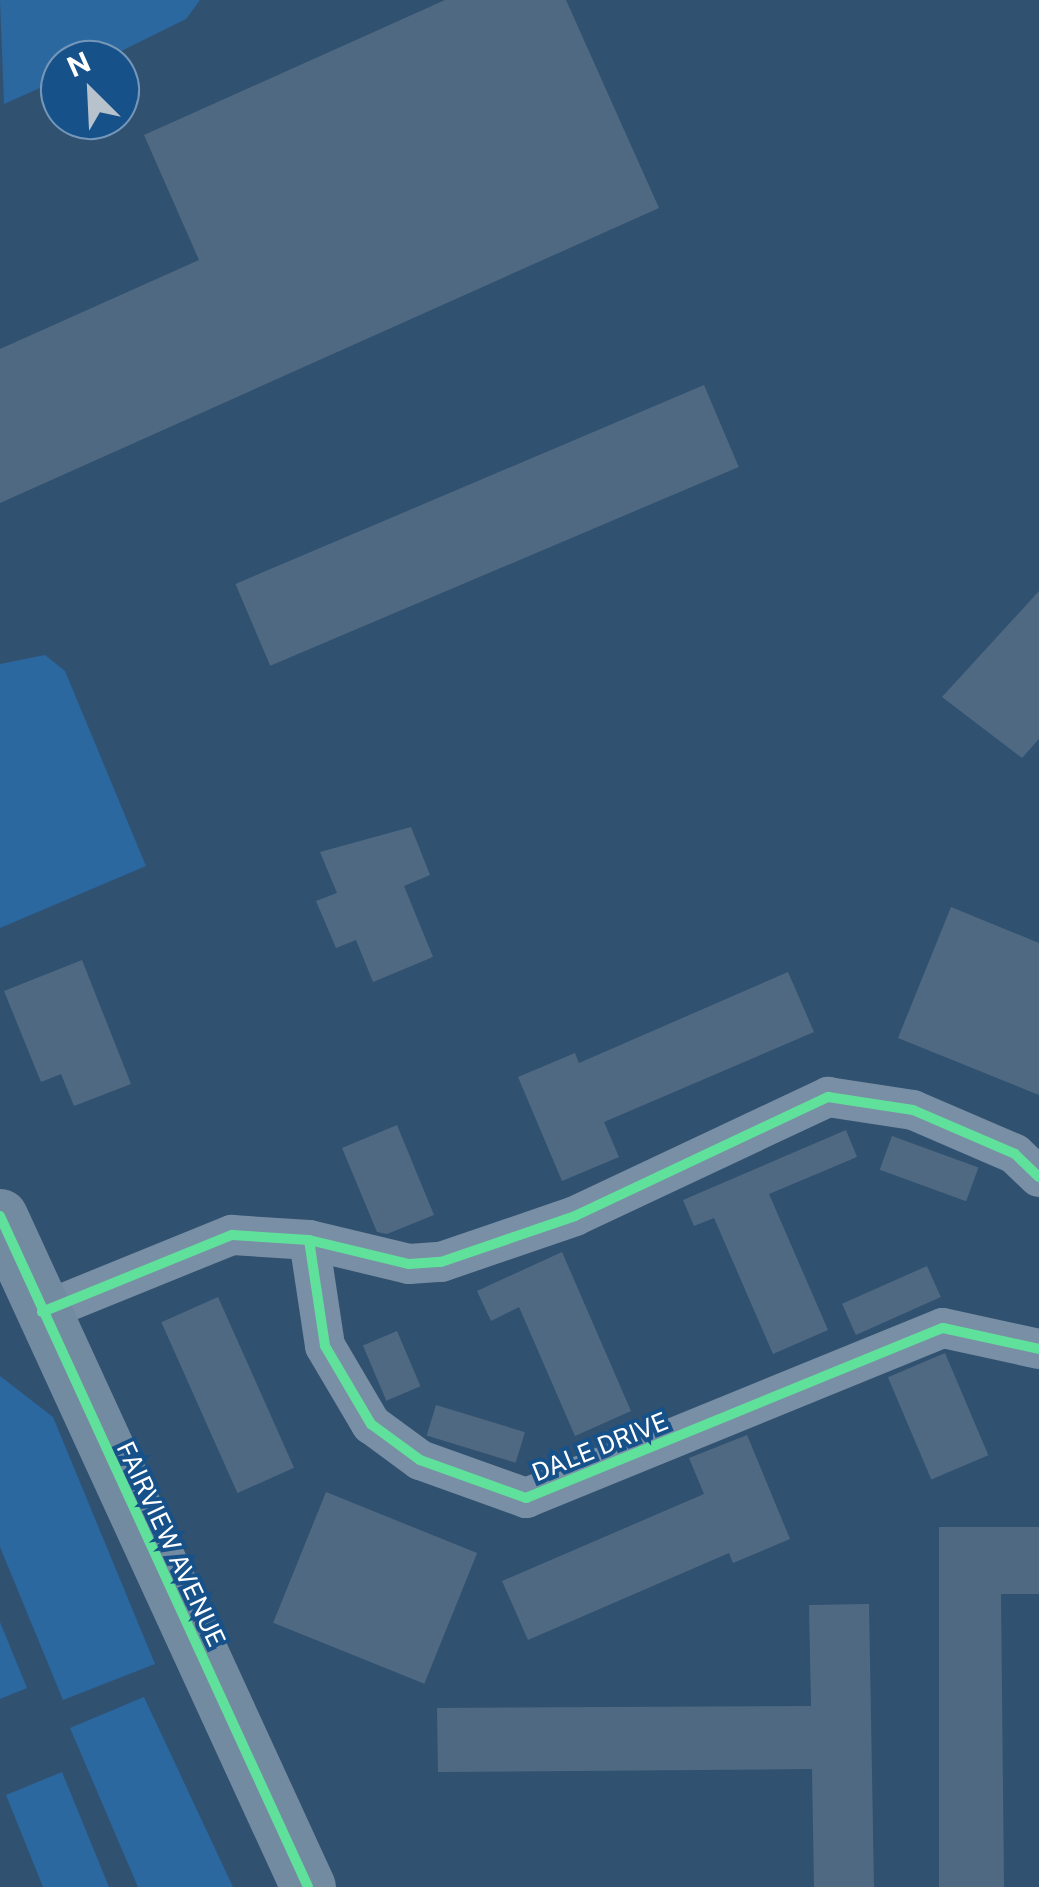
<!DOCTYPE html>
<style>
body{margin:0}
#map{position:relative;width:1039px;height:1887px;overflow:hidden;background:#315170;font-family:"Public Sans",sans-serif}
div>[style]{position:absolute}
.green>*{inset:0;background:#2b68a0}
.building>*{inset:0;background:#4f6982;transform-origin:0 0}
.street>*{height:40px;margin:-20px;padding:0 20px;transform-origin:20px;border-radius:20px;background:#788fa5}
.secondary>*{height:55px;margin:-27.5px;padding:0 27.5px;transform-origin:27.5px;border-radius:27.5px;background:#738ba1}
.cycleway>*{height:10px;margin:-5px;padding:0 5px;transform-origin:5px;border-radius:5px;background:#60e19b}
span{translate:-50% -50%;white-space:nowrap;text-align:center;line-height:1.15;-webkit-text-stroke:8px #17518a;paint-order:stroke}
.street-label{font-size:25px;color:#fff}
.north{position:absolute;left:40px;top:40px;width:100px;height:100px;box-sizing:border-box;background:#17518a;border:2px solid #7497b9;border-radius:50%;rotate:336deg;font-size:28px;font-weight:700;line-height:40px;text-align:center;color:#fff}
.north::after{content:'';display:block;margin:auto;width:35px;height:45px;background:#b7c2cd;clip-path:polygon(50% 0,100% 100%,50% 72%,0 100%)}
</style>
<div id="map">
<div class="green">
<div style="clip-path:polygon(0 0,200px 0,186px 19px,103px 60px,60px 60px,60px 79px,4px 104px)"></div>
<div style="clip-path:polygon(45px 655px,65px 671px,146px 866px,0 928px,0 664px)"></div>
<div style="clip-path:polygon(0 1376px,53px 1417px,155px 1664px,63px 1700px,0 1547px)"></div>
<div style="clip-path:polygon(0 1622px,27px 1688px,0 1699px)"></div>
<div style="clip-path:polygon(144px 1697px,233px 1887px,138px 1887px,70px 1728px)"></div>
<div style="clip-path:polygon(62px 1772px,109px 1887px,43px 1887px,6px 1795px)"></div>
</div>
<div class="building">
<div style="clip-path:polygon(445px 0,566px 0,659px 208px,0 503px,0 349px,199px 260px,144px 135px)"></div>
<div style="left:704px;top:385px;width:89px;height:509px;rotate:67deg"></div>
<div style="clip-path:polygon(1039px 591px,1039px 739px,1022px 758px,942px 697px)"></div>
<div style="clip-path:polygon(411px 827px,430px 875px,404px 886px,433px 957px,373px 982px,356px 940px,336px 948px,316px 901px,337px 893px,320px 852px)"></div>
<div style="clip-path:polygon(951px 907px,1039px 943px,1039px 1095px,898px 1038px)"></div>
<div style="clip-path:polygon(82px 960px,131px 1084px,74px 1106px,61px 1074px,41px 1082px,4px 991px)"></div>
<div style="clip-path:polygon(788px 972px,814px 1032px,604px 1122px,619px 1157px,562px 1181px,518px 1077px,575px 1053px,579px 1063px)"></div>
<div style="clip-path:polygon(397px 1125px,434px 1215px,387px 1234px,377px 1232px,342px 1148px)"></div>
<div style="clip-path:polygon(846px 1130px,857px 1157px,769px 1194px,828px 1330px,773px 1354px,714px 1218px,694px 1226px,683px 1200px)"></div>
<div style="left:892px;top:1136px;width:92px;height:36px;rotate:20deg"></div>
<div style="clip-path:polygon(562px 1252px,631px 1411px,575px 1436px,519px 1307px,491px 1321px,477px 1291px)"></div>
<div style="left:927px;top:1266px;width:34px;height:93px;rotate:66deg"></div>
<div style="left:218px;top:1297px;width:187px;height:62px;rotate:66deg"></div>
<div style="left:397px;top:1331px;width:60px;height:37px;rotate:67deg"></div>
<div style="left:945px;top:1353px;width:111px;height:62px;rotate:67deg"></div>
<div style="left:436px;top:1405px;width:93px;height:32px;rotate:17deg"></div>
<div style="clip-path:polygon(747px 1435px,790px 1539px,733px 1563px,729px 1553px,528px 1640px,502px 1581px,704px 1494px,689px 1458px)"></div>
<div style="left:326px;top:1492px;width:163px;height:141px;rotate:22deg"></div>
<div style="clip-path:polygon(939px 1527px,1039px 1527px,1039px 1594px,1001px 1594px,1004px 1887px,939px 1887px)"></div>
<div style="clip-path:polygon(869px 1604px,874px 1887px,814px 1887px,812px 1769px,438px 1772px,437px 1708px,811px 1706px,809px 1605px)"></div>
</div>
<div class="street">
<div style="left:309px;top:1240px;width:103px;rotate:13.5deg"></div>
<div style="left:409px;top:1264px;width:32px;rotate:-4deg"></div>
<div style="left:441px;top:1262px;width:142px;rotate:-18.9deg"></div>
<div style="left:575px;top:1216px;width:280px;rotate:-25.2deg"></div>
<div style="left:828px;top:1097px;width:86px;rotate:8.7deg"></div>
<div style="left:913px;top:1110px;width:111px;rotate:23.3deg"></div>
<div style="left:1015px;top:1154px;width:33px;rotate:44deg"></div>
<div style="left:42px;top:1312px;width:205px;rotate:-22.1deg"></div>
<div style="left:232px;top:1235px;width:77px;rotate:3.7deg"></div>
<div style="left:309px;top:1240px;width:107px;rotate:81.4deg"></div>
<div style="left:325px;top:1346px;width:91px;rotate:59.5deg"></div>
<div style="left:371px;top:1424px;width:61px;rotate:36.3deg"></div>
<div style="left:420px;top:1460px;width:113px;rotate:19.7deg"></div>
<div style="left:526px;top:1498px;width:450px;rotate:-22.2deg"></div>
<div style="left:943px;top:1328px;width:98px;rotate:12.3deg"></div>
</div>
<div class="secondary">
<div style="left:0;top:1216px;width:738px;rotate:65.34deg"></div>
</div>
<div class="cycleway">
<div style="left:0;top:1216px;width:738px;rotate:65.34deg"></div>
<div style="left:309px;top:1240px;width:103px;rotate:13.5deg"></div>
<div style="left:409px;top:1264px;width:32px;rotate:-4deg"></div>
<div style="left:441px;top:1262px;width:142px;rotate:-18.9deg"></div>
<div style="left:575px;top:1216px;width:280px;rotate:-25.2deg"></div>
<div style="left:828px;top:1097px;width:86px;rotate:8.7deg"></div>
<div style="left:913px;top:1110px;width:111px;rotate:23.3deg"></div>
<div style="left:1015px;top:1154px;width:33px;rotate:44deg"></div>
<div style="left:42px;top:1312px;width:205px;rotate:-22.1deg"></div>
<div style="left:232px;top:1235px;width:77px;rotate:3.7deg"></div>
<div style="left:309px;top:1240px;width:107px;rotate:81.4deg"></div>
<div style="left:325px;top:1346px;width:91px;rotate:59.5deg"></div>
<div style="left:371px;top:1424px;width:61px;rotate:36.3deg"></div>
<div style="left:420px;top:1460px;width:113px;rotate:19.7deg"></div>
<div style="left:526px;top:1498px;width:450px;rotate:-22.2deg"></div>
<div style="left:943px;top:1328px;width:98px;rotate:12.3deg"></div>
</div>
<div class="street-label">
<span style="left:600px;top:1447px;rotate:-22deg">DALE DRIVE</span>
<span style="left:171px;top:1544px;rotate:65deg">FAIRVIEW AVENUE</span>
</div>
<div class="north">N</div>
</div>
